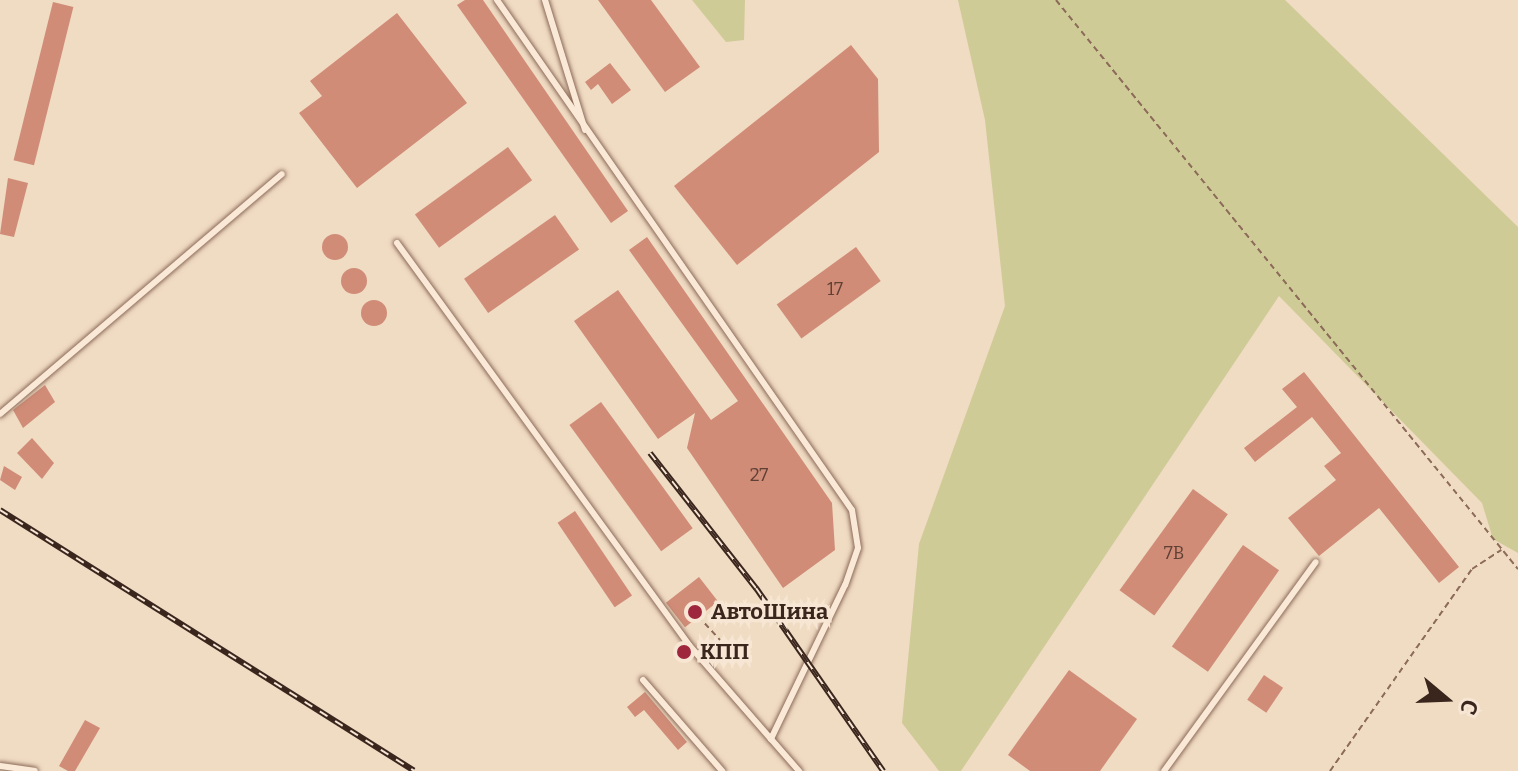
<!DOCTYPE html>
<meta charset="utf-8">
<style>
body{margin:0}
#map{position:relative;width:1518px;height:771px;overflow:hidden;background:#f0dbc3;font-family:Bitter,serif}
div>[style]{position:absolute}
.green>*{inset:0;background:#cfcb97}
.building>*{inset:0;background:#d08c77;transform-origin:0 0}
.round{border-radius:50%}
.path>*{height:2px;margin-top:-1px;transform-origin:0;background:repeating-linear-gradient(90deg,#8c6b59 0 6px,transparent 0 10px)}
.roads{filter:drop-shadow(0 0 2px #8c6b59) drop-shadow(0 0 2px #8c6b59)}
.service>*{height:6px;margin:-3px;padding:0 3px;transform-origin:3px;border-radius:3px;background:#fae9d7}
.rail>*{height:6px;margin-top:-3px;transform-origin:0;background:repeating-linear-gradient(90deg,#f7e6d3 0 9px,#3b261e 0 18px);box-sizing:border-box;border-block:2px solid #3b261e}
.dots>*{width:22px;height:22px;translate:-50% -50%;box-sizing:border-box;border:4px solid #f7e6d3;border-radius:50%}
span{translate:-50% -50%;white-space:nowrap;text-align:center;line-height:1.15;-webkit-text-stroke:7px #f7e6d3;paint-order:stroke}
.number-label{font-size:18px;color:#604034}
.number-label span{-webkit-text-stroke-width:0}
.poi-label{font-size:22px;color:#3b261e;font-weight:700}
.left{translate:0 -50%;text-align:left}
.north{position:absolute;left:1406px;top:659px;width:80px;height:80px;-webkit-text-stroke:6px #f7e6d3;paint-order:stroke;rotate:109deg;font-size:22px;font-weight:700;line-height:32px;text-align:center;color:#3b261e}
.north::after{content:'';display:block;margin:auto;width:28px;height:36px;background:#3b261e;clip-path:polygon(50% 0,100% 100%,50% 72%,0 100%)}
</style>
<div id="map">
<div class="green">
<div style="clip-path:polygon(692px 0,745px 0,744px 40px,726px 42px)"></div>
<div style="clip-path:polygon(958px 0,1285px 0,1518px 227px,1518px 553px,1493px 539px,1482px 503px,1279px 296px,961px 771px,939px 771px,902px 723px,919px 544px,1005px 306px,985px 120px)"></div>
</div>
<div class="building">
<div style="clip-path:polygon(465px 0,483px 0,628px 211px,611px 223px,457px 5px)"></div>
<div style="clip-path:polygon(598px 0,651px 0,700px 67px,665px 92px)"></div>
<div style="left:53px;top:2px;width:21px;height:163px;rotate:14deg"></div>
<div style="clip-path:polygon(397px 13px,467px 103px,357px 188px,299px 113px,322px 96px,310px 81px)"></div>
<div style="clip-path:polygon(851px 45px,878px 79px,879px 152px,737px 265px,674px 186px)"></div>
<div style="clip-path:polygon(610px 63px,631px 90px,612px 104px,598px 84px,591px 90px,585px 82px)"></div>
<div style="left:508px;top:147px;width:41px;height:115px;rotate:54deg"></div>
<div style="clip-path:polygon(8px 178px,28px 183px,14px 237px,0 234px)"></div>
<div style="left:555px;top:215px;width:42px;height:111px;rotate:55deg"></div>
<div class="round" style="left:322px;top:234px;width:26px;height:26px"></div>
<div style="clip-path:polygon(647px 237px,832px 503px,835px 550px,783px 588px,687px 448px,695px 413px,658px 439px,574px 321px,618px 290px,711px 420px,738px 401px,629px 250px)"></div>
<div style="left:856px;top:247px;width:42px;height:98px;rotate:54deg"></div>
<div class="round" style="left:341px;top:268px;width:26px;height:26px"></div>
<div class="round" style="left:361px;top:300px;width:26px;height:26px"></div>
<div style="clip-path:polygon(1304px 372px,1459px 567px,1439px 583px,1379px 508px,1319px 556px,1288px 518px,1336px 480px,1324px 466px,1341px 453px,1312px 417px,1255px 462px,1244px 448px,1297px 407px,1282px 389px)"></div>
<div style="clip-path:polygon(45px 385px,55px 402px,23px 428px,13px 410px)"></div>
<div style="left:601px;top:402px;width:156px;height:39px;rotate:54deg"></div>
<div style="clip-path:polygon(32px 438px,54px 463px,42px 479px,17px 453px)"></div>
<div style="clip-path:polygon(4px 466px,22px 477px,15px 490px,0 480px)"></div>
<div style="left:1193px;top:489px;width:43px;height:125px;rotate:36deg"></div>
<div style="left:575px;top:511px;width:102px;height:21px;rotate:56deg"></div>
<div style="left:1243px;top:545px;width:44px;height:124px;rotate:35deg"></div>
<div style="left:699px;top:577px;width:31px;height:42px;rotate:52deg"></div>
<div style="clip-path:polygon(1069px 670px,1137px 719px,1100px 771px,1030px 771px,1008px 755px)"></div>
<div style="left:1264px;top:675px;width:23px;height:30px;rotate:34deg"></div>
<div style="clip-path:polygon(645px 692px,687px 742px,678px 750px,644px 710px,635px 717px,627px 707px)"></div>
<div style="clip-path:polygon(85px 720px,100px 728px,75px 771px,68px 771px,59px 766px)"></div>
</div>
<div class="path">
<div style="left:1056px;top:0;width:733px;rotate:50.93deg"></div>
<div style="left:698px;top:616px;width:50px;rotate:47.4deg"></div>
<div style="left:1330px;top:771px;width:247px;rotate:-54.9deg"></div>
<div style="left:1472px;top:569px;width:35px;rotate:-33deg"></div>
</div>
<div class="roads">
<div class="service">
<div style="left:497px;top:0;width:621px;rotate:55.16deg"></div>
<div style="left:852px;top:510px;width:38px;rotate:81deg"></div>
<div style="left:858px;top:548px;width:39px;rotate:109deg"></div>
<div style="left:845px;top:585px;width:171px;rotate:115.7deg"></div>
<div style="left:771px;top:739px;width:43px;rotate:48.8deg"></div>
<div style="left:545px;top:0;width:136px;rotate:72.9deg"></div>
<div style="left:397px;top:243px;width:497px;rotate:54deg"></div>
<div style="left:689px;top:645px;width:125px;rotate:48.9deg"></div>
<div style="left:0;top:414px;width:370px;rotate:-40.4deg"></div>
<div style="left:643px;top:680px;width:121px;rotate:49deg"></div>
<div style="left:0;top:766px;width:35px;rotate:8deg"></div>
<div style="left:1164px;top:771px;width:258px;rotate:-54deg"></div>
</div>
</div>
<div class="rail">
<div style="left:650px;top:453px;width:172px;rotate:51.9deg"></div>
<div style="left:756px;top:588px;width:223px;rotate:55.2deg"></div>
<div style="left:0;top:510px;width:489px;rotate:32.2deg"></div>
</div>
<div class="dots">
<div style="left:695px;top:612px;background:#9e263d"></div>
<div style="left:684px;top:652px;background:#9e263d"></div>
</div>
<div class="number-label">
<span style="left:835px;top:289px">17</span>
<span style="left:759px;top:475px">27</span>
<span style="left:1174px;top:553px">7В</span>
</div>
<div class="poi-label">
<span class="left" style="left:711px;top:612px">АвтоШина</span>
<span class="left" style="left:700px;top:652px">КПП</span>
</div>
<div class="north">С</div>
</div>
